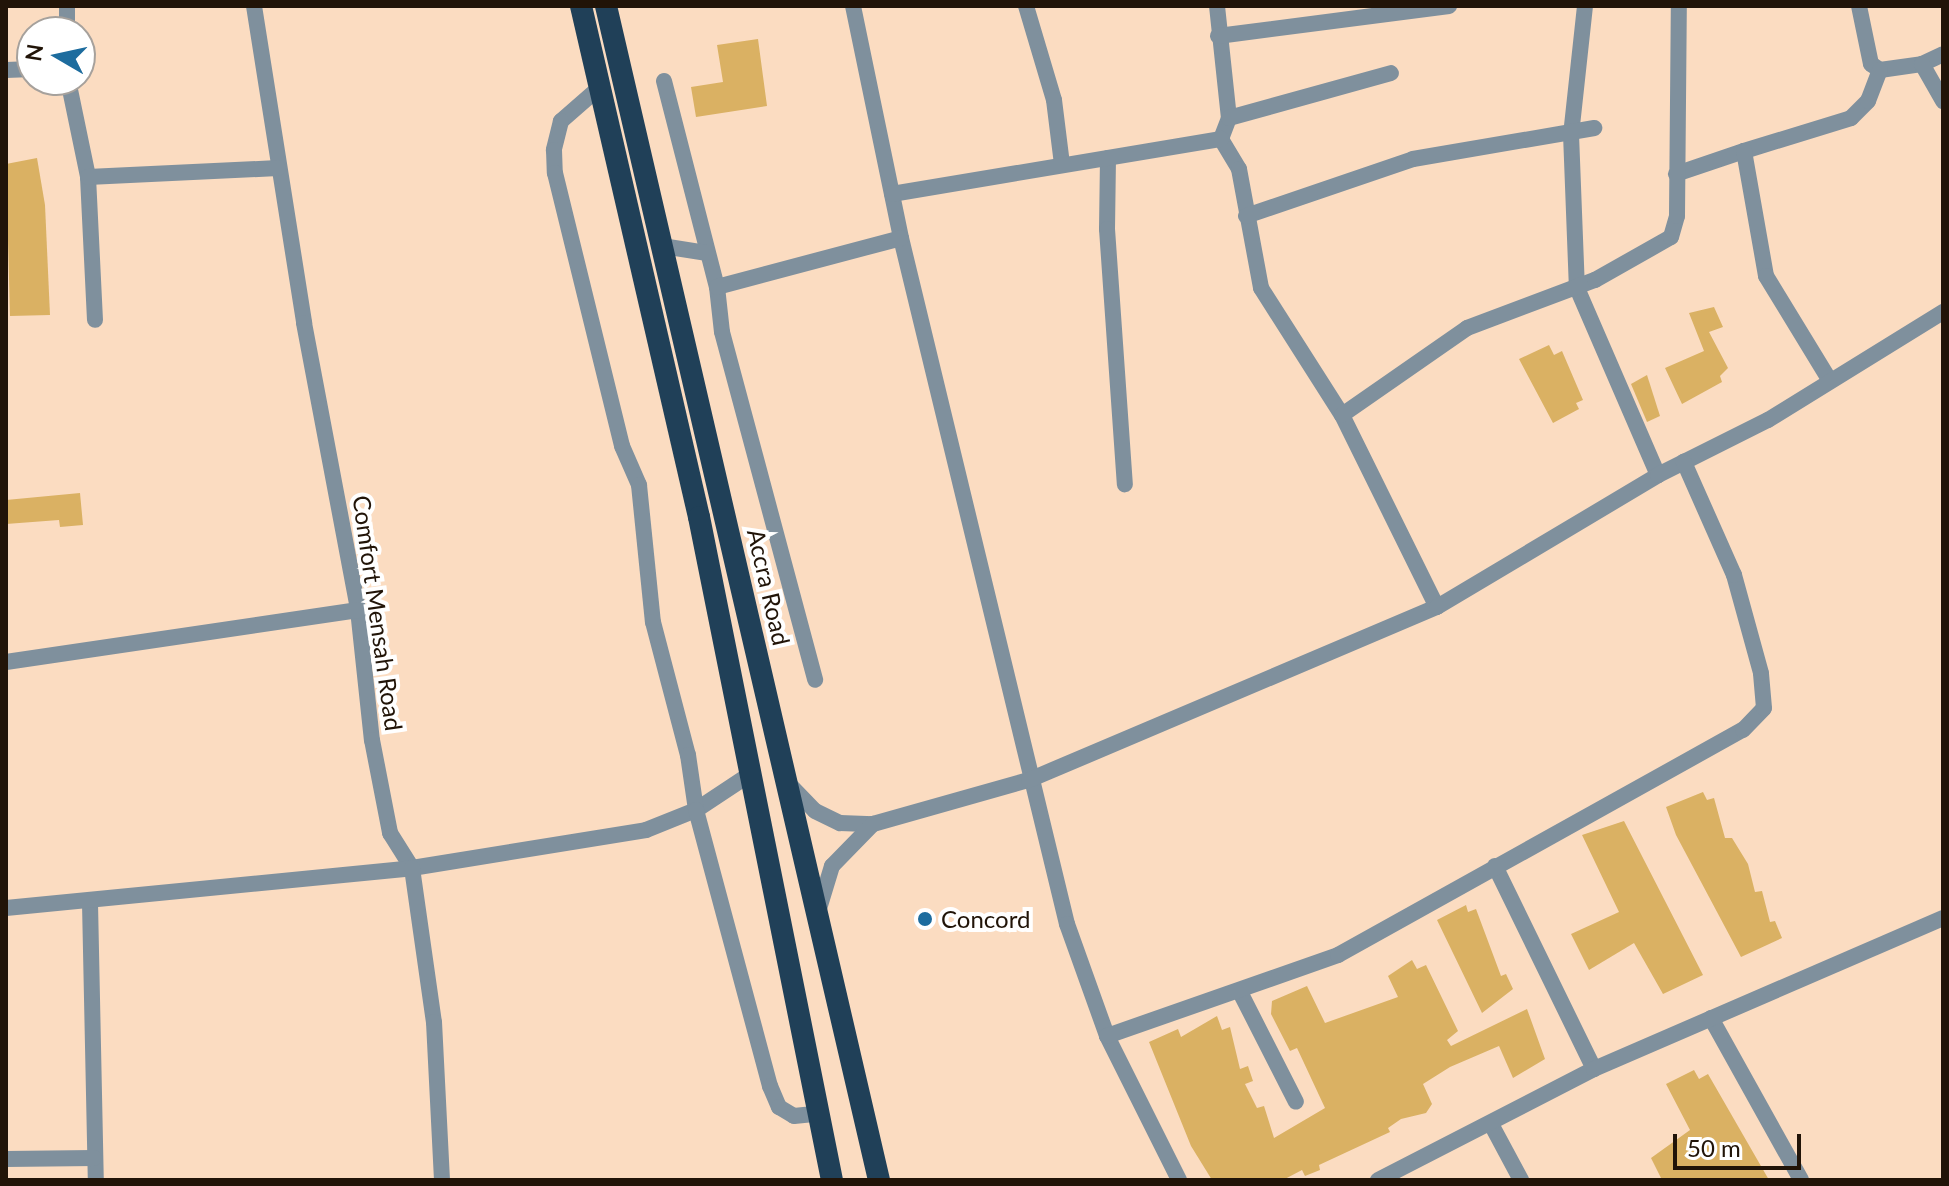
<!DOCTYPE html>
<style>
body{margin:0}
#map{position:relative;width:1949px;height:1186px;overflow:hidden;background:#fbdcc1;font-family:Lato,sans-serif}
div>[style]{position:absolute}
.building>*{inset:0;background:#dab163}
.minor>*{height:16px;margin:-8px;padding:0 8px;transform-origin:8px;border-radius:8px;background:#7f909d}
.trunk>*{height:22px;margin:-11px;padding:0 11px;transform-origin:11px;border-radius:11px;background:#204058}
.dots>*{width:22px;height:22px;translate:-50% -50%;box-sizing:border-box;border:4px solid #fff;border-radius:50%}
span{translate:-50% -50%;white-space:nowrap;text-align:center;line-height:1.15;-webkit-text-stroke:8px #fff;paint-order:stroke}
.street-label{font-size:24px;color:#211408}
.poi-label{font-size:24px;color:#211408}
.left{translate:0 -50%;text-align:left}
.frame{position:absolute;inset:0;border:8px solid #211408;pointer-events:none}
.north{position:absolute;left:16px;top:16px;width:80px;height:80px;box-sizing:border-box;background:#fff;border:2px solid #a6a19c;border-radius:50%;rotate:279deg;font-size:22px;font-weight:700;line-height:32px;text-align:center;color:#211408}
.north::after{content:'';display:block;margin:auto;width:28px;height:36px;background:#1d6c9e;clip-path:polygon(50% 0,100% 100%,50% 72%,0 100%)}
.scale{position:absolute;left:1673px;top:1134px;width:128px;height:36px;box-sizing:border-box;border:4px solid #211408;border-top:0;padding-left:10px;font-size:24px;line-height:28px;white-space:nowrap;color:#211408;-webkit-text-stroke:6px #fff;paint-order:stroke}
</style>
<div id="map">
<div class="building">
<div style="clip-path:polygon(758px 39px,767px 106px,696px 117px,691px 87px,723px 82px,717px 45px)"></div>
<div style="clip-path:polygon(37px 158px,45px 205px,50px 315px,10px 316px,6px 164px)"></div>
<div style="clip-path:polygon(1714px 307px,1723px 327px,1709px 332px,1728px 368px,1720px 376px,1722px 382px,1682px 404px,1665px 368px,1704px 351px,1689px 313px)"></div>
<div style="clip-path:polygon(1549px 345px,1554px 355px,1562px 351px,1583px 400px,1576px 403px,1579px 409px,1553px 423px,1519px 359px)"></div>
<div style="clip-path:polygon(1647px 375px,1660px 416px,1647px 422px,1631px 384px)"></div>
<div style="clip-path:polygon(80px 493px,83px 525px,60px 527px,59px 520px,6px 524px,6px 500px)"></div>
<div style="clip-path:polygon(1703px 792px,1707px 800px,1714px 798px,1725px 838px,1732px 838px,1748px 864px,1755px 892px,1762px 891px,1770px 922px,1775px 921px,1782px 938px,1741px 957px,1676px 835px,1666px 807px)"></div>
<div style="clip-path:polygon(1624px 821px,1703px 975px,1663px 994px,1634px 943px,1589px 970px,1571px 934px,1619px 912px,1582px 835px)"></div>
<div style="clip-path:polygon(1466px 905px,1468px 912px,1476px 909px,1501px 976px,1506px 974px,1513px 989px,1482px 1013px,1437px 920px)"></div>
<div style="clip-path:polygon(1412px 960px,1417px 969px,1426px 965px,1458px 1031px,1447px 1040px,1451px 1046px,1527px 1009px,1545px 1059px,1513px 1078px,1499px 1046px,1450px 1067px,1423px 1084px,1432px 1104px,1426px 1113px,1401px 1119px,1388px 1128px,1390px 1132px,1319px 1165px,1320px 1170px,1305px 1176px,1302px 1170px,1283px 1180px,1212px 1180px,1191px 1146px,1149px 1042px,1178px 1029px,1181px 1037px,1217px 1016px,1222px 1030px,1230px 1027px,1240px 1069px,1248px 1066px,1253px 1081px,1245px 1084px,1257px 1108px,1264px 1106px,1274px 1138px,1325px 1108px,1297px 1048px,1290px 1051px,1271px 1014px,1272px 1001px,1307px 986px,1325px 1023px,1398px 997px,1388px 976px)"></div>
<div style="clip-path:polygon(1694px 1070px,1699px 1079px,1708px 1074px,1769px 1180px,1662px 1180px,1651px 1158px,1690px 1130px,1666px 1084px)"></div>
</div>
<div class="minor">
<div style="left:254px;top:6px;width:321px;rotate:81deg"></div>
<div style="left:304px;top:323px;width:292px;rotate:79.3deg"></div>
<div style="left:358px;top:610px;width:131px;rotate:83.9deg"></div>
<div style="left:372px;top:740px;width:95px;rotate:79deg"></div>
<div style="left:390px;top:833px;width:41px;rotate:57.8deg"></div>
<div style="left:412px;top:868px;width:237px;rotate:-9.2deg"></div>
<div style="left:646px;top:830px;width:54px;rotate:-21.8deg"></div>
<div style="left:696px;top:810px;width:67px;rotate:-33.5deg"></div>
<div style="left:853px;top:6px;width:237px;rotate:78.3deg"></div>
<div style="left:901px;top:238px;width:706px;rotate:76.4deg"></div>
<div style="left:1067px;top:924px;width:119px;rotate:70.3deg"></div>
<div style="left:1107px;top:1036px;width:161px;rotate:63.4deg"></div>
<div style="left:1026px;top:6px;width:98px;rotate:73.4deg"></div>
<div style="left:1054px;top:100px;width:64px;rotate:82.9deg"></div>
<div style="left:1217px;top:6px;width:113px;rotate:83.9deg"></div>
<div style="left:1229px;top:118px;width:22px;rotate:111deg"></div>
<div style="left:1221px;top:139px;width:35px;rotate:59deg"></div>
<div style="left:1239px;top:169px;width:121px;rotate:79.5deg"></div>
<div style="left:1261px;top:288px;width:151px;rotate:57.5deg"></div>
<div style="left:1342px;top:415px;width:214px;rotate:63.7deg"></div>
<div style="left:1585px;top:6px;width:129px;rotate:96.2deg"></div>
<div style="left:1571px;top:134px;width:154px;rotate:87.8deg"></div>
<div style="left:1577px;top:288px;width:204px;rotate:66.6deg"></div>
<div style="left:1859px;top:6px;width:59px;rotate:78.3deg"></div>
<div style="left:1871px;top:64px;width:11px;rotate:34deg"></div>
<div style="left:1880px;top:70px;width:42px;rotate:-8.1deg"></div>
<div style="left:1922px;top:64px;width:23px;rotate:-25deg"></div>
<div style="left:67px;top:32px;width:26px;rotate:-90deg"></div>
<div style="left:1218px;top:36px;width:233px;rotate:-7.4deg"></div>
<div style="left:1922px;top:64px;width:43px;rotate:60.4deg"></div>
<div style="left:6px;top:70px;width:26px;rotate:-2deg"></div>
<div style="left:68px;top:80px;width:99px;rotate:78.3deg"></div>
<div style="left:88px;top:177px;width:143px;rotate:87.2deg"></div>
<div style="left:664px;top:81px;width:213px;rotate:75.6deg"></div>
<div style="left:717px;top:287px;width:45px;rotate:83.7deg"></div>
<div style="left:722px;top:332px;width:360px;rotate:75deg"></div>
<div style="left:600px;top:87px;width:52px;rotate:138.9deg"></div>
<div style="left:561px;top:121px;width:30px;rotate:104deg"></div>
<div style="left:554px;top:150px;width:23px;rotate:88deg"></div>
<div style="left:555px;top:173px;width:281px;rotate:76.2deg"></div>
<div style="left:622px;top:446px;width:43px;rotate:66.4deg"></div>
<div style="left:639px;top:485px;width:138px;rotate:84.2deg"></div>
<div style="left:653px;top:622px;width:138px;rotate:75.3deg"></div>
<div style="left:688px;top:755px;width:56px;rotate:81.7deg"></div>
<div style="left:696px;top:810px;width:286px;rotate:75deg"></div>
<div style="left:770px;top:1086px;width:23px;rotate:67deg"></div>
<div style="left:779px;top:1107px;width:17px;rotate:31deg"></div>
<div style="left:794px;top:1116px;width:27px;rotate:-6deg"></div>
<div style="left:1229px;top:118px;width:168px;rotate:-15.5deg"></div>
<div style="left:1744px;top:151px;width:112px;rotate:-17.1deg"></div>
<div style="left:1851px;top:118px;width:24px;rotate:-45deg"></div>
<div style="left:1868px;top:101px;width:33px;rotate:-69deg"></div>
<div style="left:1108px;top:158px;width:71px;rotate:90.8deg"></div>
<div style="left:1107px;top:229px;width:256px;rotate:86deg"></div>
<div style="left:1676px;top:174px;width:72px;rotate:-18.7deg"></div>
<div style="left:1744px;top:151px;width:127px;rotate:80deg"></div>
<div style="left:1766px;top:276px;width:123px;rotate:58.6deg"></div>
<div style="left:88px;top:177px;width:190px;rotate:-2.7deg"></div>
<div style="left:892px;top:194px;width:334px;rotate:-9.5deg"></div>
<div style="left:1246px;top:216px;width:176px;rotate:-18.8deg"></div>
<div style="left:1413px;top:159px;width:184px;rotate:-9.7deg"></div>
<div style="left:662px;top:246px;width:46px;rotate:8.8deg"></div>
<div style="left:717px;top:287px;width:190px;rotate:-14.9deg"></div>
<div style="left:1342px;top:415px;width:152px;rotate:-34.8deg"></div>
<div style="left:1467px;top:328px;width:137px;rotate:-20.6deg"></div>
<div style="left:1595px;top:280px;width:87px;rotate:-29.5deg"></div>
<div style="left:1671px;top:237px;width:22px;rotate:-74deg"></div>
<div style="left:1677px;top:216px;width:210px;rotate:-89.5deg"></div>
<div style="left:6px;top:662px;width:356px;rotate:-8.4deg"></div>
<div style="left:787px;top:782px;width:40px;rotate:46deg"></div>
<div style="left:815px;top:811px;width:28px;rotate:26deg"></div>
<div style="left:840px;top:823px;width:33px;rotate:2deg"></div>
<div style="left:873px;top:824px;width:162px;rotate:-15.8deg"></div>
<div style="left:1029px;top:780px;width:443px;rotate:-23deg"></div>
<div style="left:1437px;top:607px;width:257px;rotate:-30.8deg"></div>
<div style="left:1658px;top:475px;width:123px;rotate:-26.6deg"></div>
<div style="left:1768px;top:420px;width:206px;rotate:-31.7deg"></div>
<div style="left:1495px;top:866px;width:226px;rotate:64deg"></div>
<div style="left:90px;top:903px;width:277px;rotate:88.8deg"></div>
<div style="left:6px;top:908px;width:408px;rotate:-5.6deg"></div>
<div style="left:412px;top:868px;width:156px;rotate:81.9deg"></div>
<div style="left:434px;top:1022px;width:158px;rotate:87.1deg"></div>
<div style="left:818px;top:912px;width:48px;rotate:-73.1deg"></div>
<div style="left:832px;top:866px;width:59px;rotate:-45.7deg"></div>
<div style="left:1240px;top:992px;width:123px;rotate:63deg"></div>
<div style="left:1711px;top:1018px;width:185px;rotate:60.9deg"></div>
<div style="left:1107px;top:1036px;width:245px;rotate:-19.3deg"></div>
<div style="left:1338px;top:955px;width:463px;rotate:-29.1deg"></div>
<div style="left:1743px;top:730px;width:30px;rotate:-46deg"></div>
<div style="left:1764px;top:708px;width:35px;rotate:-95deg"></div>
<div style="left:1761px;top:673px;width:102px;rotate:-105.4deg"></div>
<div style="left:1734px;top:575px;width:124px;rotate:-113.9deg"></div>
<div style="left:1491px;top:1124px;width:64px;rotate:61.8deg"></div>
<div style="left:6px;top:1159px;width:88px;rotate:-0.7deg"></div>
<div style="left:1378px;top:1180px;width:243px;rotate:-27.2deg"></div>
<div style="left:1594px;top:1069px;width:380px;rotate:-23.4deg"></div>
</div>
<div class="trunk">
<div style="left:581px;top:6px;width:524px;rotate:77deg"></div>
<div style="left:699px;top:517px;width:676px;rotate:78.66deg"></div>
<div style="left:606px;top:6px;width:1205px;rotate:76.91deg"></div>
</div>
<div class="dots">
<div style="left:925px;top:919px;background:#1d6c9e"></div>
</div>
<div class="street-label">
<span style="left:769px;top:587px;rotate:77deg">Accra Road</span>
<span style="left:378px;top:613px;rotate:82deg">Comfort Mensah Road</span>
</div>
<div class="poi-label">
<span class="left" style="left:941px;top:919px">Concord</span>
</div>
<div class="frame"></div>
<div class="north">N</div>
<div class="scale">50 m</div>
</div>
